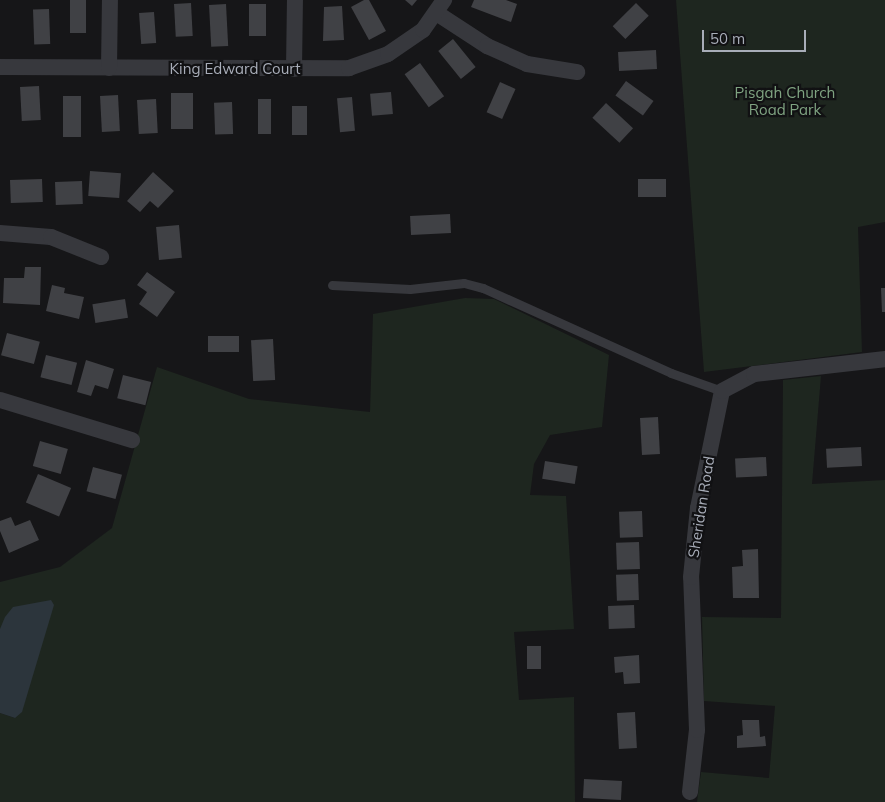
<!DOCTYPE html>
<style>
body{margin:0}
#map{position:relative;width:885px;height:802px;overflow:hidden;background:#161618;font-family:Mulish,sans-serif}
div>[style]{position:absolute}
.green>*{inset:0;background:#1e261f}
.water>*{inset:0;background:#2c353c}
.building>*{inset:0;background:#404145;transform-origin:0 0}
.lane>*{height:9px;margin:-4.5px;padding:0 4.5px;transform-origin:4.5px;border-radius:4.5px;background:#37383d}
.street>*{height:16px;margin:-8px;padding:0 8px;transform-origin:8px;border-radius:8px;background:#37383d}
span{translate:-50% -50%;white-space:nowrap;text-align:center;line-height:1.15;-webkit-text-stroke:4.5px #111113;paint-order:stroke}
.street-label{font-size:15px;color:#a8adb8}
.park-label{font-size:15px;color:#7fa381}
.scale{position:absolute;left:702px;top:30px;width:104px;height:22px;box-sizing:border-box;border:2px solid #a8adb8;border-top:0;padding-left:6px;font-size:15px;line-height:18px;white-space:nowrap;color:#a8adb8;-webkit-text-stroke:4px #111113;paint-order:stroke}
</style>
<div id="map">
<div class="green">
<div style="clip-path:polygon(676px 0,885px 0,885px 222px,858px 227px,862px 352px,704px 372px)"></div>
<div style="clip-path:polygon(465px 298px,494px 299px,609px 355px,602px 427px,550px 435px,534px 464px,530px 495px,566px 496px,574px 629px,514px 632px,519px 700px,574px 697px,575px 802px,0 802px,0 713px,15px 718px,0 629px,0 582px,60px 567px,112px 528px,157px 367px,249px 399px,370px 412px,373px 314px)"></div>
<div style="clip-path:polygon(821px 376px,812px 484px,885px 480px,885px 802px,697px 802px,701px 772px,769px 778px,775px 706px,704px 701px,702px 617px,781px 618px,783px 380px)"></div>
</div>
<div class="water">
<div style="clip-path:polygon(51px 600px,54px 605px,22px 712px,15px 718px,0 713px,0 629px,5px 617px,13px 607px)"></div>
</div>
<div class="building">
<div style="left:70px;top:0;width:16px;height:33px"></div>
<div style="clip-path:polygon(364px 0,369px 0,386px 31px,369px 40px,351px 7px)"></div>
<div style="clip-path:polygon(405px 0,417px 0,412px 6px)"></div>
<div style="clip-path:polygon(474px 0,506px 0,517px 4px,511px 22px,471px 7px)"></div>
<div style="left:191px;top:3px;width:33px;height:17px;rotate:87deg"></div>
<div style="left:636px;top:3px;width:18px;height:33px;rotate:45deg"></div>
<div style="left:226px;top:4px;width:42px;height:17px;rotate:87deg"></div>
<div style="left:249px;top:4px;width:17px;height:32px"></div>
<div style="clip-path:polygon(342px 6px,344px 40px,323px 41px,324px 7px)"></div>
<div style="left:49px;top:9px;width:35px;height:16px;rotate:88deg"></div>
<div style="left:154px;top:12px;width:31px;height:15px;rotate:86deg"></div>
<div style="left:453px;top:39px;width:36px;height:19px;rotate:51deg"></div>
<div style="left:656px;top:50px;width:19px;height:38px;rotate:87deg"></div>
<div style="left:420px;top:63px;width:41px;height:19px;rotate:54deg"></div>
<div style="left:626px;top:81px;width:34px;height:18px;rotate:36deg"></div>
<div style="left:500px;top:82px;width:17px;height:33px;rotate:24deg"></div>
<div style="left:39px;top:86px;width:34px;height:19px;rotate:87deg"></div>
<div style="left:391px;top:92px;width:22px;height:21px;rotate:85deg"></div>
<div style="left:171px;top:93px;width:22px;height:36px"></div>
<div style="left:118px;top:95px;width:36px;height:18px;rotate:87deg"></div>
<div style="left:81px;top:96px;width:41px;height:18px;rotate:90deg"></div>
<div style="left:352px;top:97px;width:34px;height:15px;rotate:85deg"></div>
<div style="left:156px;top:99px;width:34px;height:19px;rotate:87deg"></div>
<div style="left:258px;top:99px;width:13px;height:35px"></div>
<div style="left:232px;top:102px;width:32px;height:18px;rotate:88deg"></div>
<div style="left:606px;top:103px;width:37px;height:20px;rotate:43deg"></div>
<div style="left:292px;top:106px;width:15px;height:29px"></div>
<div style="left:90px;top:171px;width:31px;height:25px;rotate:4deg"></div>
<div style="clip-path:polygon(153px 172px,174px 191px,158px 208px,150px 201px,140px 212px,127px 201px)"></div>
<div style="left:42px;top:179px;width:23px;height:32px;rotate:88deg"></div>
<div style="left:666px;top:179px;width:18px;height:28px;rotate:90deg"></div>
<div style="left:82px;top:181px;width:23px;height:27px;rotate:88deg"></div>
<div style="left:450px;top:214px;width:19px;height:40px;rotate:87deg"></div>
<div style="left:179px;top:225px;width:33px;height:23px;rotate:85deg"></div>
<div style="clip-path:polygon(25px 267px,41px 267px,40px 305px,3px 303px,4px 278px,24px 278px)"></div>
<div style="clip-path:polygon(147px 272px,175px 292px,157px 317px,139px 304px,147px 292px,137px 285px)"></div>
<div style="clip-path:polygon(52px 285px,65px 288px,64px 293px,84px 297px,79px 319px,46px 311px)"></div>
<div style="clip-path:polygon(881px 288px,885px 288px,885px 312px,882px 312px)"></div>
<div style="left:125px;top:299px;width:19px;height:33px;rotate:81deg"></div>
<div style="left:7px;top:333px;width:34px;height:23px;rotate:15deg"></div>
<div style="left:239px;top:336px;width:16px;height:31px;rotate:90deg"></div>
<div style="left:273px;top:339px;width:41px;height:22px;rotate:87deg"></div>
<div style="left:46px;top:355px;width:32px;height:23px;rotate:14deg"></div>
<div style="clip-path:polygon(86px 360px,114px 369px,108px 389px,95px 385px,91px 396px,77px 392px)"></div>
<div style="left:123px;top:375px;width:29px;height:24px;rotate:14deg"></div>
<div style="left:658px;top:417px;width:37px;height:18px;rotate:87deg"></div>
<div style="left:40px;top:441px;width:29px;height:26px;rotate:16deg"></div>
<div style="left:861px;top:447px;width:19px;height:35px;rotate:87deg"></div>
<div style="left:766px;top:457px;width:19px;height:31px;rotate:87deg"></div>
<div style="left:545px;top:461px;width:33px;height:18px;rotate:9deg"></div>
<div style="left:93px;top:467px;width:30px;height:25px;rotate:15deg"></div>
<div style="left:38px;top:474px;width:36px;height:31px;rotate:23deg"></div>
<div style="left:642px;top:511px;width:26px;height:23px;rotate:88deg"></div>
<div style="clip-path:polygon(11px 517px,15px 526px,30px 520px,39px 540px,9px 553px,0 531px,0 521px)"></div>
<div style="left:639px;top:542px;width:27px;height:23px;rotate:88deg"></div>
<div style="clip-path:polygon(758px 549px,759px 598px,733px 598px,732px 567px,743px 566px,742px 550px)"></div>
<div style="left:638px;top:574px;width:26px;height:22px;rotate:88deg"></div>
<div style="left:634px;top:605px;width:23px;height:26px;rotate:88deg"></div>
<div style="left:527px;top:646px;width:14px;height:23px"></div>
<div style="clip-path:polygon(639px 655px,640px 683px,624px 684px,623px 672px,615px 673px,614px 657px)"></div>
<div style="left:635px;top:712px;width:36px;height:18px;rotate:87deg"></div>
<div style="clip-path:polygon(742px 720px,759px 720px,760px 737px,765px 736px,766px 746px,737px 748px,737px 736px,743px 735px)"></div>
<div style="left:584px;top:779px;width:38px;height:19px;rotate:3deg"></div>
</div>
<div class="lane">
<div style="left:332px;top:285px;width:78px;rotate:2.9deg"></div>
<div style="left:410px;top:289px;width:54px;rotate:-6.3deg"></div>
<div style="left:464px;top:283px;width:20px;rotate:15deg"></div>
<div style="left:483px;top:288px;width:206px;rotate:24.3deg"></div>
<div style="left:671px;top:373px;width:54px;rotate:19.4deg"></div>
</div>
<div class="street">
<div style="left:438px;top:14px;width:59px;rotate:33.1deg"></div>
<div style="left:487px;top:46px;width:44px;rotate:24.2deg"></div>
<div style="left:527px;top:64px;width:51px;rotate:9.1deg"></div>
<div style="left:0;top:67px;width:349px;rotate:0.2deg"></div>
<div style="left:349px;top:68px;width:41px;rotate:-19.7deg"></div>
<div style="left:388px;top:54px;width:42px;rotate:-34.4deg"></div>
<div style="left:423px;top:30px;width:37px;rotate:-55deg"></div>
<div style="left:109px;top:68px;width:68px;rotate:-89.2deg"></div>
<div style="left:294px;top:69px;width:69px;rotate:-89.2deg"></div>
<div style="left:0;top:233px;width:51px;rotate:4.5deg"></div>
<div style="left:51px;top:237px;width:54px;rotate:21.8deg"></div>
<div style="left:0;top:400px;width:138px;rotate:16.9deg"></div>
<div style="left:690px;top:792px;width:62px;rotate:-83.6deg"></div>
<div style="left:697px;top:730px;width:153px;rotate:-92.2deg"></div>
<div style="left:691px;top:577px;width:69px;rotate:-84.2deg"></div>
<div style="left:698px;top:508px;width:119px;rotate:-78.4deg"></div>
<div style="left:722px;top:391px;width:36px;rotate:-28deg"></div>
<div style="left:754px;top:374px;width:132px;rotate:-6.5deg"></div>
</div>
<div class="street-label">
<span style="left:235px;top:69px">King Edward Court</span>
<span style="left:701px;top:507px;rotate:-81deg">Sheridan Road</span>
</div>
<div class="park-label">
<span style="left:785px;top:101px">Pisgah Church<br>Road Park</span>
</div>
<div class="scale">50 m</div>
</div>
